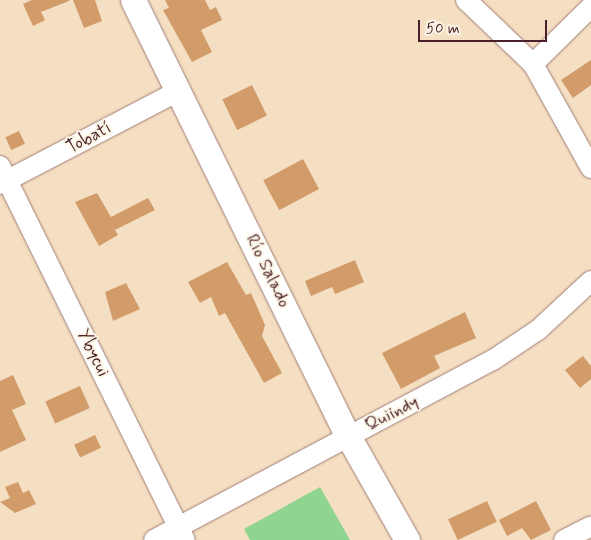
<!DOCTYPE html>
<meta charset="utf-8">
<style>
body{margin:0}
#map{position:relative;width:591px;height:540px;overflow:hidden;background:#f5dfc3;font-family:Mynerve,sans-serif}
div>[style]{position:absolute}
.green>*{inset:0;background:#8fd58f}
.building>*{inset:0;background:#d29c6a;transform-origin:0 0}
.roads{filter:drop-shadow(0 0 1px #a07f77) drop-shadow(0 0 1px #a07f77)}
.minor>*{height:20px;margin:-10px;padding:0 10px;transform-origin:10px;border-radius:10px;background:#fff}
.tertiary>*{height:25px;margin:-12.5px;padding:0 12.5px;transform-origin:12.5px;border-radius:12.5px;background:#fff}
span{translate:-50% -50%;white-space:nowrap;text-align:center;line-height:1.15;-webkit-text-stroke:4px #fcf5e5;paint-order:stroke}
.street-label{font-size:18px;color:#4a1f2b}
.scale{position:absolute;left:418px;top:20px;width:129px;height:22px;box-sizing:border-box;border:2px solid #4a1f2b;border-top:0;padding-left:6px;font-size:15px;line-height:18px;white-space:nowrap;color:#4a1f2b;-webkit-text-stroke:4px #fcf5e5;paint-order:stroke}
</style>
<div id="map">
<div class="green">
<div style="clip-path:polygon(320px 487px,350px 540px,250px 540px,244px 529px)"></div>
</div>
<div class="building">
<div style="clip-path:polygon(32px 0,69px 0,69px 1px,41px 12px,45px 20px,33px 26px,23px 4px)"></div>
<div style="clip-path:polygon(73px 0,95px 0,102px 21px,84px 28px)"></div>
<div style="clip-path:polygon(165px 0,205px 0,210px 10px,216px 7px,222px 20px,201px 30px,212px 52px,192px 62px,163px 10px,169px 8px)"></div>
<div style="clip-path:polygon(591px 60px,591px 85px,573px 98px,561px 80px)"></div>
<div style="left:252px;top:85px;width:34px;height:33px;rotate:64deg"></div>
<div style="left:19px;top:131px;width:14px;height:15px;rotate:65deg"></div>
<div style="left:303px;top:159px;width:34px;height:45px;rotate:62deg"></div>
<div style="clip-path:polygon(97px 193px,111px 217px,148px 198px,155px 210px,115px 230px,118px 235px,99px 246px,75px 202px)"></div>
<div style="clip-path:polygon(355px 260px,364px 282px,335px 294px,332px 287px,311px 296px,305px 281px)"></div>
<div style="clip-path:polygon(227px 262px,246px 295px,251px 293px,265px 325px,262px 336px,282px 373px,264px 383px,225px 313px,219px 316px,211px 297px,200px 303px,188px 282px)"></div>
<div style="clip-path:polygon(126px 283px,140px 309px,113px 321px,105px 292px)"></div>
<div style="clip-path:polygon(465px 312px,476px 338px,434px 356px,440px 368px,401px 389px,382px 353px)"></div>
<div style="clip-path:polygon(583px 356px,591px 366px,591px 379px,580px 388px,565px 370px)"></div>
<div style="clip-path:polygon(13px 375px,26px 404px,12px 410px,26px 440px,0 452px,0 381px)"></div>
<div style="left:80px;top:386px;width:24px;height:38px;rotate:66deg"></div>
<div style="left:95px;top:435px;width:14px;height:23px;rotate:65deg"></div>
<div style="clip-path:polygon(18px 482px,23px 493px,29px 490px,36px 504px,15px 513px,0 502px,10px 498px,5px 487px)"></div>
<div style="left:487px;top:501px;width:23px;height:43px;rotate:65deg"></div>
<div style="clip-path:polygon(536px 501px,551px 530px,531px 540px,522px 528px,507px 536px,499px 520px)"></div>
</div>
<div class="roads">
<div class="minor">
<div style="left:466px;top:0;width:93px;rotate:43.7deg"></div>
<div style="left:533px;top:64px;width:119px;rotate:60.9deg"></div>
<div style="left:533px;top:64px;width:81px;rotate:-44.5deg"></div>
<div style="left:0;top:166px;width:417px;rotate:63.7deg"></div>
<div style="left:0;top:184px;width:202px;rotate:-27.5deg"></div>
<div style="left:154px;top:540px;width:384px;rotate:-28deg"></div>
<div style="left:493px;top:360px;width:54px;rotate:-33.7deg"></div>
<div style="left:538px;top:330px;width:72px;rotate:-42.8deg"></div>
<div style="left:564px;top:540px;width:30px;rotate:-27deg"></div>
</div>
<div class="tertiary">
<div style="left:133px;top:0;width:486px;rotate:63.8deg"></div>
<div style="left:348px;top:436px;width:120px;rotate:60.4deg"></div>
</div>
</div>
<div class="street-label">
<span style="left:89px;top:138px;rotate:-28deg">Tobatí</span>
<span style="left:268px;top:271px;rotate:64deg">Río Salado</span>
<span style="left:93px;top:353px;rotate:64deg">Ybycui</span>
<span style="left:392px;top:414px;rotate:-27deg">Quiindy</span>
</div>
<div class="scale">50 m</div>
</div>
